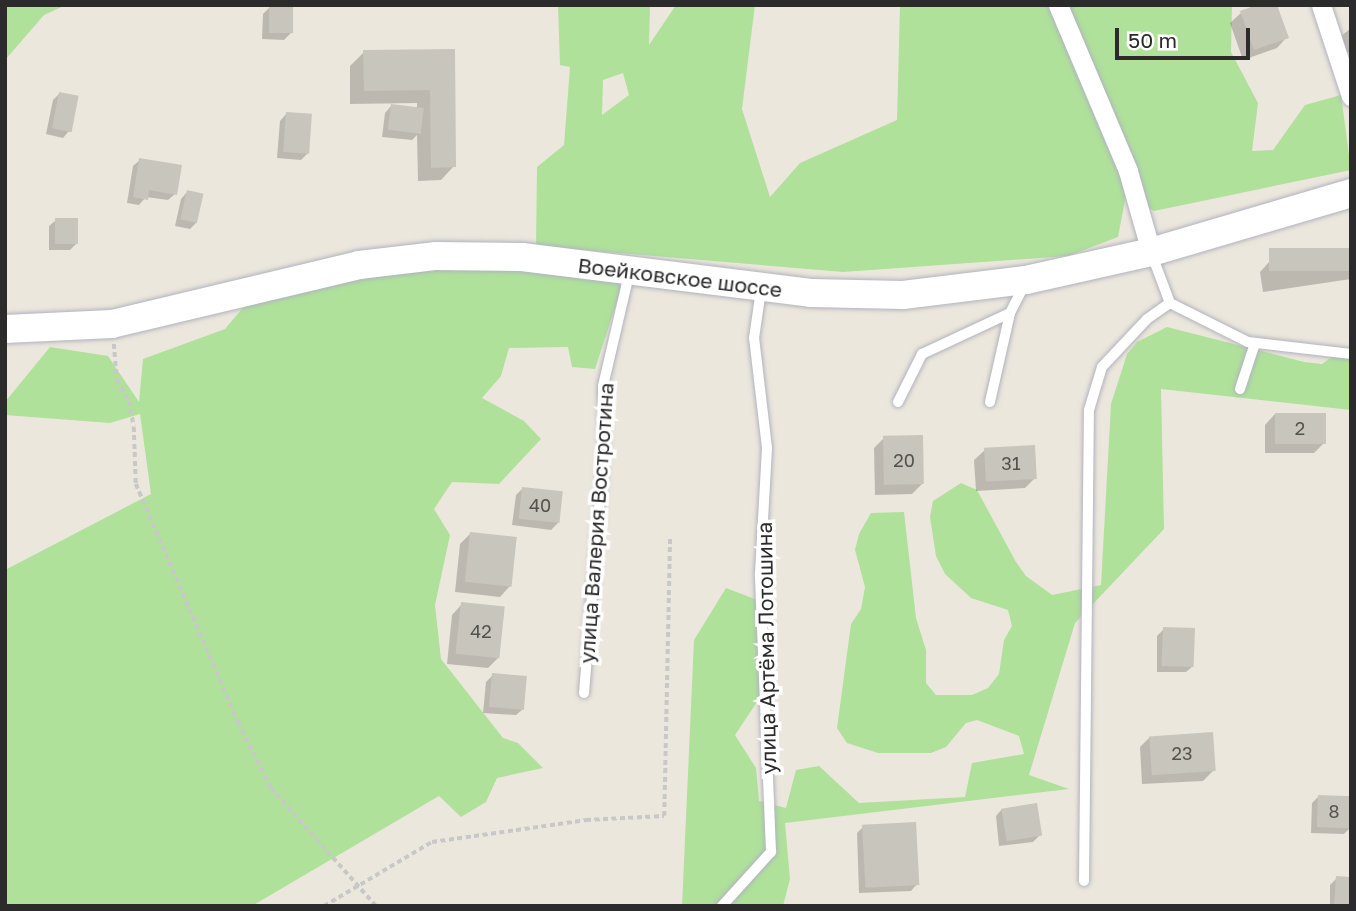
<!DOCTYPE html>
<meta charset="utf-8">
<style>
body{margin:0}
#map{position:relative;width:1356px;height:911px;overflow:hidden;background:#ece7dd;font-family:"Golos Text",sans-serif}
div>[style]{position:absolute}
.green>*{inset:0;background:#afe19b}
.shadow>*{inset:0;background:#0003}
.building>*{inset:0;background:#c8c5bc;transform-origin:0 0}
.path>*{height:3.5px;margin-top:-1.75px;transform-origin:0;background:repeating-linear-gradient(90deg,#c8c8c8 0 5px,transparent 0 8.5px)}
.roads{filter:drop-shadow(0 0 2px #b1b3be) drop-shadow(0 0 2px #b1b3be)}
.lane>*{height:10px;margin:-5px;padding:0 5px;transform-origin:5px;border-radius:5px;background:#fff}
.street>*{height:19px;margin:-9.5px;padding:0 9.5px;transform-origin:9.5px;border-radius:9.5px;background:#fff}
.secondary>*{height:28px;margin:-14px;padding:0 14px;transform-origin:14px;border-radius:14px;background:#fff}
span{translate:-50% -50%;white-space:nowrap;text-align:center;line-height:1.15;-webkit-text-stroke:7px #fff;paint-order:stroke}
.number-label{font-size:18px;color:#52524f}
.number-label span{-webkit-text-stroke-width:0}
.street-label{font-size:21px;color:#2b2b2b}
.frame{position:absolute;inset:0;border:7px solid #2b2b2b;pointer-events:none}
.scale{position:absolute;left:1115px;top:28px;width:135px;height:32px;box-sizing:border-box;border:4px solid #2b2b2b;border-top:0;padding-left:9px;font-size:21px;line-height:24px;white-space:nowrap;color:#2b2b2b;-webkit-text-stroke:5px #fff;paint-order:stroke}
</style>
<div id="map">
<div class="green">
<div style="clip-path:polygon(5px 5px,66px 5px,44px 15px,5px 60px)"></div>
<div style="clip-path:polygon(evenodd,558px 5px,650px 5px,649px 45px,676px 5px,755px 5px,742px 109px,770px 197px,800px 163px,897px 120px,900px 5px,1232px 5px,1231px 52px,1258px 103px,1252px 151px,1273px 150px,1305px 105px,1341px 95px,1351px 170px,1154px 211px,1126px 195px,1118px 237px,1068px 256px,843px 272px,536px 246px,537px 167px,564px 145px,570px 67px,560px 65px,558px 5px,623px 73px,629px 95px,602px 115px,603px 80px,623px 73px)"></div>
<div style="clip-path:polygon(483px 262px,610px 277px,622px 286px,595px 369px,572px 367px,568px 347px,509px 348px,501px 376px,482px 398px,524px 421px,541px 439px,499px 484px,452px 482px,434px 509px,450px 535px,435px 605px,441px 659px,503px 738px,518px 743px,543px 768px,497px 778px,486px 802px,461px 817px,439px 796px,252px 906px,5px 906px,5px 570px,151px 494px,140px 414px,110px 423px,5px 415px,5px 402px,50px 347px,108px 356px,139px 402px,143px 359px,225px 329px,247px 303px,346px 277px)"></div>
<div style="clip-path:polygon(1167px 327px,1304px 362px,1322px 364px,1336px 354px,1351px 352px,1351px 410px,1161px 389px,1164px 529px,1075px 623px,1029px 775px,1069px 789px,785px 823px,790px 879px,783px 906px,682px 906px,694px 640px,726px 588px,760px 601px,766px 640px,759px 699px,735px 735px,756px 768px,759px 801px,786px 808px,796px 770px,819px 766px,859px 803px,965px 797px,972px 763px,1024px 754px,1019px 736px,977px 720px,966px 723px,946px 747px,931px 753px,878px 753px,847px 743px,837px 728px,851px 624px,861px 609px,865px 587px,855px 550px,859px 534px,871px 513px,904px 512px,916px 618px,926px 650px,926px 683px,936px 695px,972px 695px,988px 688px,999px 674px,1004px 640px,1012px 626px,1008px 610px,971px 598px,945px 574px,936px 556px,930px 517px,933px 501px,961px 483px,977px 490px,1016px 562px,1026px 576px,1052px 595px,1101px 585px,1111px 404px,1127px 354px,1137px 342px)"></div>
</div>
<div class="shadow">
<div style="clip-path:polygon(270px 7px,291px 33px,284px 40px,262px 39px,263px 14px)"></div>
<div style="clip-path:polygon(1241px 13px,1287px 37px,1277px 48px,1243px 60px,1230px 23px)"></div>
<div style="clip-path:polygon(1351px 28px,1351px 51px,1347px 53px,1340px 37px)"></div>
<div style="clip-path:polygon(453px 51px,454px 166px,441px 180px,418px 181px,417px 135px,412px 140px,382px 137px,385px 113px,391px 106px,417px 109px,417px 103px,350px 104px,350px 66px,364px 52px)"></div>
<div style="clip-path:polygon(59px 94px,69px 131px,63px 138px,46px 134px,53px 100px)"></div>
<div style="clip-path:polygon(286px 114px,308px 153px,301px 160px,277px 158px,280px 121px)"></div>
<div style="clip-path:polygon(140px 160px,175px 194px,168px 200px,146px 197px,139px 205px,127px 203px,133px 166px)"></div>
<div style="clip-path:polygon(187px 192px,197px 222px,190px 229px,175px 226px,181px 199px)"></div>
<div style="clip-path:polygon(56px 220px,77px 243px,70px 250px,49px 250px,49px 226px)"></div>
<div style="clip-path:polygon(1351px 249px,1351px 279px,1263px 292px,1260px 272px,1270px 261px)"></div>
<div style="clip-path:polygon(1275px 414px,1324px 443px,1314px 453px,1265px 453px,1265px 425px)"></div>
<div style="clip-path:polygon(884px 438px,923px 483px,912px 494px,875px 495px,874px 448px)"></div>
<div style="clip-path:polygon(985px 450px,1035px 478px,1025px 488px,976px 491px,974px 460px)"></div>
<div style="clip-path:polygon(522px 489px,558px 523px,551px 530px,512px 525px,516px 495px)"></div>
<div style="clip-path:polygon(471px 533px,510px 586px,500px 597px,455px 592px,460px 544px)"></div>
<div style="clip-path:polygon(462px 604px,498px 658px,488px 668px,447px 664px,452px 615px)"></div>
<div style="clip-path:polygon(1164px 629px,1193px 666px,1186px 672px,1157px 672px,1157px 636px)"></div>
<div style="clip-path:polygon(493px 675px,523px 709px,516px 715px,483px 713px,486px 682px)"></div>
<div style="clip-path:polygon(1150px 737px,1214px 770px,1203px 781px,1142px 784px,1140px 747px)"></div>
<div style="clip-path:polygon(1319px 796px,1350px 828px,1344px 834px,1311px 833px,1312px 803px)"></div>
<div style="clip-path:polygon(1002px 809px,1040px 835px,1033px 842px,999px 846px,996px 816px)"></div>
<div style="clip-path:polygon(863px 827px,917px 884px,911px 891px,859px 893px,857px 833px)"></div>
<div style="clip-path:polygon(1337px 878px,1351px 906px,1330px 906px,1330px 885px)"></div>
</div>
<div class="building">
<div style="clip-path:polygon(1257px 5px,1277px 5px,1289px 38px,1254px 50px,1240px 11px)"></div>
<div style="left:269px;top:6px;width:24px;height:27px"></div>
<div style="clip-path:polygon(455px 49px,456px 167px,431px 168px,430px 90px,364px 91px,363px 50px)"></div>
<div style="left:59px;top:92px;width:20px;height:37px;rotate:11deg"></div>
<div style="left:391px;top:104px;width:33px;height:26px;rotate:7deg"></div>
<div style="left:286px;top:112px;width:26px;height:40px;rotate:4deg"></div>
<div style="clip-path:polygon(139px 158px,182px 165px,177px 195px,149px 190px,148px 200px,133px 197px)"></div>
<div style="left:187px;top:190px;width:17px;height:30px;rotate:13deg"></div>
<div style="left:55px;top:218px;width:23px;height:26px"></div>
<div style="left:1351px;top:248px;width:23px;height:82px;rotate:90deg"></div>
<div style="left:1275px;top:413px;width:51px;height:31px"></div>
<div style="left:923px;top:435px;width:49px;height:40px;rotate:89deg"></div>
<div style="left:1035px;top:445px;width:34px;height:51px;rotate:87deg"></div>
<div style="left:522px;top:487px;width:41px;height:32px;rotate:6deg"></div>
<div style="left:470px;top:532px;width:47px;height:50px;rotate:6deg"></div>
<div style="left:461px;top:602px;width:44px;height:52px;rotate:6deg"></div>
<div style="left:1163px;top:627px;width:32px;height:39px;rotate:2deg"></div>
<div style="left:492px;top:673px;width:35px;height:34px;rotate:5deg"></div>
<div style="left:1213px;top:732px;width:39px;height:64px;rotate:86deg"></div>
<div style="left:1318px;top:795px;width:33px;height:32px;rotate:2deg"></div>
<div style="left:1037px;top:803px;width:33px;height:36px;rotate:81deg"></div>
<div style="left:916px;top:822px;width:63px;height:54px;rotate:87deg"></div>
<div style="left:1336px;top:876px;width:15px;height:30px;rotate:4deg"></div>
</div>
<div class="path">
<div style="left:114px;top:344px;width:36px;rotate:85deg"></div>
<div style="left:117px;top:380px;width:24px;rotate:60deg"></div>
<div style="left:129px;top:401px;width:26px;rotate:79deg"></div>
<div style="left:134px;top:427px;width:57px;rotate:88deg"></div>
<div style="left:136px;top:484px;width:259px;rotate:66.8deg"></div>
<div style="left:238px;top:722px;width:74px;rotate:63.4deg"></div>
<div style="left:271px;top:788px;width:158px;rotate:48.3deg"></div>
<div style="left:324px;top:906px;width:126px;rotate:-30.7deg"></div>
<div style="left:432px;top:842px;width:156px;rotate:-8.1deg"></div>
<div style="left:586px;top:820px;width:78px;rotate:-2.9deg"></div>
<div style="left:664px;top:816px;width:277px;rotate:-88.8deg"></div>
</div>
<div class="roads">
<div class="lane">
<div style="left:1170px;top:303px;width:87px;rotate:26.6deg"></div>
<div style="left:1248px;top:342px;width:104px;rotate:6.6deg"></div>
<div style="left:1240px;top:389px;width:48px;rotate:-71.9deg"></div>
<div style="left:898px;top:402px;width:54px;rotate:-63.4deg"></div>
<div style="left:922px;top:354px;width:97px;rotate:-25deg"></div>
<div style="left:990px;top:402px;width:91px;rotate:-77.3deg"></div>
<div style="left:1010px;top:313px;width:34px;rotate:-63deg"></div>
<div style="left:584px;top:693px;width:245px;rotate:-85.3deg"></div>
<div style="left:604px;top:449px;width:63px;rotate:-90.9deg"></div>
<div style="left:603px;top:386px;width:115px;rotate:-76.9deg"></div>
<div style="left:1084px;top:881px;width:471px;rotate:-89.4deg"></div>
<div style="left:1089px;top:410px;width:45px;rotate:-73.2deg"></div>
<div style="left:1102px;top:367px;width:66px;rotate:-46.8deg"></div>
<div style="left:1147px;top:319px;width:28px;rotate:-35deg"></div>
<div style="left:1170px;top:303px;width:51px;rotate:-110.6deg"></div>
<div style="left:722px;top:906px;width:73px;rotate:-47.8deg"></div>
<div style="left:771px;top:852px;width:279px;rotate:-92.3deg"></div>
<div style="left:760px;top:573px;width:125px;rotate:-86.8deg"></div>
<div style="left:767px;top:448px;width:111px;rotate:-96.7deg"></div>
<div style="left:754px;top:338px;width:49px;rotate:-81.7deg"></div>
</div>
<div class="street">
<div style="left:1058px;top:5px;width:180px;rotate:67.1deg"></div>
<div style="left:1128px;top:171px;width:84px;rotate:74.1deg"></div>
<div style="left:1321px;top:5px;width:96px;rotate:71.8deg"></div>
</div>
<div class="secondary">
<div style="left:5px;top:329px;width:107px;rotate:-2.7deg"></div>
<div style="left:112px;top:324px;width:254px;rotate:-13.4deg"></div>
<div style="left:359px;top:265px;width:78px;rotate:-6.7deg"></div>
<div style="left:436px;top:256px;width:86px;rotate:0.7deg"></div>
<div style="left:522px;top:257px;width:291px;rotate:7.1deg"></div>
<div style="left:811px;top:293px;width:92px;rotate:1.2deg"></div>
<div style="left:903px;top:295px;width:124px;rotate:-7deg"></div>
<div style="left:1026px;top:280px;width:128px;rotate:-12.6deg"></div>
<div style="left:1151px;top:252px;width:209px;rotate:-16.4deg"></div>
</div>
</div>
<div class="number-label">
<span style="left:1300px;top:428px">2</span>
<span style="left:904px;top:460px">20</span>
<span style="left:1011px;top:463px">31</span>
<span style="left:540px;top:505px">40</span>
<span style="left:481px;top:631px">42</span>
<span style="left:1182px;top:753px">23</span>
<span style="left:1334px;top:811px">8</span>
</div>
<div class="street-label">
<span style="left:680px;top:277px;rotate:7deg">Воейковское шоссе</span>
<span style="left:596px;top:523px;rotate:-86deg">улица Валерия Востротина</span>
<span style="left:766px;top:648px;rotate:-91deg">улица Артёма Лотошина</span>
</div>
<div class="frame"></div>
<div class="scale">50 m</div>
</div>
